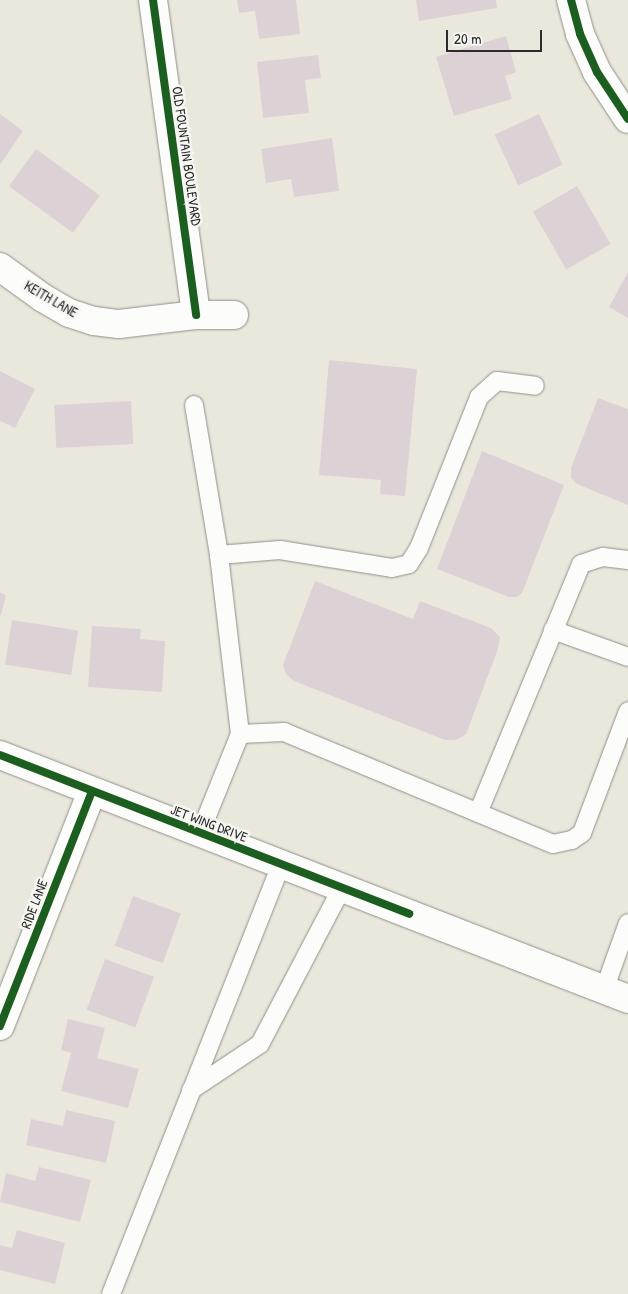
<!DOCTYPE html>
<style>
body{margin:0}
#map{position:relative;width:628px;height:1294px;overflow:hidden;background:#eae8dd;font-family:"Patrick Hand",sans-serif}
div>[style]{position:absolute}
.building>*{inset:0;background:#dcd2d5;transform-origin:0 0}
.roads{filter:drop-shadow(0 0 1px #918f8a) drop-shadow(0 0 1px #918f8a)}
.lane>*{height:18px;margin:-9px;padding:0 9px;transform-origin:9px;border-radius:9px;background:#fcfcfa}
.street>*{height:28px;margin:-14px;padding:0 14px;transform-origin:14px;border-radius:14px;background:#fcfcfa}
.secondary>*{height:28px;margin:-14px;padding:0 14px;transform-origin:14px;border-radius:14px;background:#fcfcfa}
.cycleway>*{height:8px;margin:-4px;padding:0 4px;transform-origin:4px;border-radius:4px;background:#1b5e20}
span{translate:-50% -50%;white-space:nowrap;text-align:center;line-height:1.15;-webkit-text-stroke:5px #f6f6f2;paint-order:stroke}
.street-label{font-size:14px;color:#2b2b2b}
.scale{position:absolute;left:446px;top:30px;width:96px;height:22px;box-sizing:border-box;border:2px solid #2b2b2b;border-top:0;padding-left:6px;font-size:15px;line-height:18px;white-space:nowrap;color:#2b2b2b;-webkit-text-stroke:4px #f6f6f2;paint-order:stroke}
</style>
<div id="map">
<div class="building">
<div style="clip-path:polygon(237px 0,296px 0,300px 34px,259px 39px,255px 11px,239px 13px)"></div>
<div style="clip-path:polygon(416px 0,496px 0,497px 8px,419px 21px)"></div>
<div style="clip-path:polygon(506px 36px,516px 72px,505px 76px,512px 99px,454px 116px,436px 57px)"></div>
<div style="clip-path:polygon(318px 55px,321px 78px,305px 80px,309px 113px,263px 118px,257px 62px)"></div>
<div style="clip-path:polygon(0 114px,23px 131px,0 165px)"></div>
<div style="left:539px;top:114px;width:56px;height:49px;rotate:65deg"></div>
<div style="clip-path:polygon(332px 138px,339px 191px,294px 197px,291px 179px,266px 183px,261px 149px)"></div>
<div style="left:36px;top:149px;width:79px;height:46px;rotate:36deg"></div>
<div style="left:577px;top:186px;width:67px;height:51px;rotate:60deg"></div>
<div style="clip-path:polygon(628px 272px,628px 318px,609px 307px)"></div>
<div style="clip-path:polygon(329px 360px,417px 369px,405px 496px,380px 494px,381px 480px,319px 475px)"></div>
<div style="clip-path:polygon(0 371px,35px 389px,15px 428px,0 421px)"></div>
<div style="clip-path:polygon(598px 398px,628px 409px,628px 505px,577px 484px,571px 478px,571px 468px)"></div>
<div style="left:131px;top:401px;width:43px;height:77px;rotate:87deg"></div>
<div style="clip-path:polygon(482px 451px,564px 485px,522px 593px,517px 597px,509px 597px,437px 569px)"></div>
<div style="clip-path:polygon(315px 581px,413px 619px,420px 601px,491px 628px,500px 637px,498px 649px,466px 734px,456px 740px,445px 740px,294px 681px,286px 674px,283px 665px)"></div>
<div style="clip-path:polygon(0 593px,6px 595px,1px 615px,0 615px)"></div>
<div style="left:12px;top:620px;width:67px;height:45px;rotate:9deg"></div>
<div style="clip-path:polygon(92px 626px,141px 629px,140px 639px,165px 641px,162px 692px,88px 687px)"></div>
<div style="left:133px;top:896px;width:51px;height:53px;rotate:20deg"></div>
<div style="left:105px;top:959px;width:52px;height:54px;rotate:20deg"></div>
<div style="clip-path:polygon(68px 1019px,105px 1028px,97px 1058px,139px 1069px,128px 1108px,61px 1091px,71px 1053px,61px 1050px)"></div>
<div style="clip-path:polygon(66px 1110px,115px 1121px,106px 1163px,26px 1145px,31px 1119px,63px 1126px)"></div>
<div style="clip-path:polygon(39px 1167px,91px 1180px,80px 1222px,0 1202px,6px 1173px,35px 1181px)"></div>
<div style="clip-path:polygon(17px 1230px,65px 1243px,55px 1284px,0 1270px,0 1245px,12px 1248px)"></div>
</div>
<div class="roads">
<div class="lane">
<div style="left:194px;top:405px;width:152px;rotate:80.5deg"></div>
<div style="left:553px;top:630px;width:80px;rotate:19.8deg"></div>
<div style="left:240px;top:734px;width:44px;rotate:-2.6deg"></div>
<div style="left:284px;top:732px;width:291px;rotate:22.6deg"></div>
<div style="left:553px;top:844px;width:19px;rotate:-12deg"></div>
<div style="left:572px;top:840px;width:12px;rotate:-35deg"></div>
<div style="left:582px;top:833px;width:130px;rotate:-69.3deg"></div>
<div style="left:478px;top:813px;width:269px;rotate:-67.5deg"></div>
<div style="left:581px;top:564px;width:23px;rotate:-18deg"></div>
<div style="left:603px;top:557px;width:25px;rotate:7deg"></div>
<div style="left:200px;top:833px;width:107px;rotate:-68deg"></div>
<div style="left:240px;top:734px;width:180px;rotate:-96.7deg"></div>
<div style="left:219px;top:555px;width:61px;rotate:-4.7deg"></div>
<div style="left:280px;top:550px;width:113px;rotate:9.1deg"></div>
<div style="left:392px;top:568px;width:17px;rotate:-13deg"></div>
<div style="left:409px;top:564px;width:19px;rotate:-58deg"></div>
<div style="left:419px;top:548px;width:162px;rotate:-68.3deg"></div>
<div style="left:479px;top:397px;width:24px;rotate:-42deg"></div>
<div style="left:497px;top:381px;width:38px;rotate:7deg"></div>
<div style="left:604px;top:990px;width:71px;rotate:-70.3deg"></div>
<div style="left:191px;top:1090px;width:83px;rotate:-33.7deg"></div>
<div style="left:260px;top:1044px;width:176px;rotate:-62.3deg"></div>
<div style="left:111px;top:1294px;width:462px;rotate:-68.4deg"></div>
</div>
<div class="street">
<div style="left:153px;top:0;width:318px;rotate:82.2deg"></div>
<div style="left:571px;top:0;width:35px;rotate:75deg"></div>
<div style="left:580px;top:34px;width:42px;rotate:65.9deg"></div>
<div style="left:597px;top:72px;width:56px;rotate:56.6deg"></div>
<div style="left:0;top:267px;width:53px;rotate:35.8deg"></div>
<div style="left:43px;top:298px;width:30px;rotate:30deg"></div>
<div style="left:69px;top:313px;width:26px;rotate:18deg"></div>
<div style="left:94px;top:321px;width:25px;rotate:7deg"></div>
<div style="left:119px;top:324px;width:78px;rotate:-6.7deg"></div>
<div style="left:196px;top:315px;width:38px"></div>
<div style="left:0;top:1026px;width:252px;rotate:-68.6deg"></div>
</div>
<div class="secondary">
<div style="left:0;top:755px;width:674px;rotate:21.23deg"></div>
</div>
</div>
<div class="cycleway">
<div style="left:153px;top:0;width:318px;rotate:82.2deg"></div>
<div style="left:571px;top:0;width:35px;rotate:75deg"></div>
<div style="left:580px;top:34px;width:42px;rotate:65.9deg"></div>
<div style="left:597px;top:72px;width:56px;rotate:56.6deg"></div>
<div style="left:0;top:755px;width:439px;rotate:21.2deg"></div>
<div style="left:0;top:1026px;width:252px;rotate:-68.6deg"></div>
</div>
<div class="street-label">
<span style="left:187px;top:156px;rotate:82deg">OLD FOUNTAIN BOULEVARD</span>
<span style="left:51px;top:299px;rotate:30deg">KEITH LANE</span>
<span style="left:209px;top:823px;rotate:21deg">JET WING DRIVE</span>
<span style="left:34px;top:904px;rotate:-69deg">RIDE LANE</span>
</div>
<div class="scale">20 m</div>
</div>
